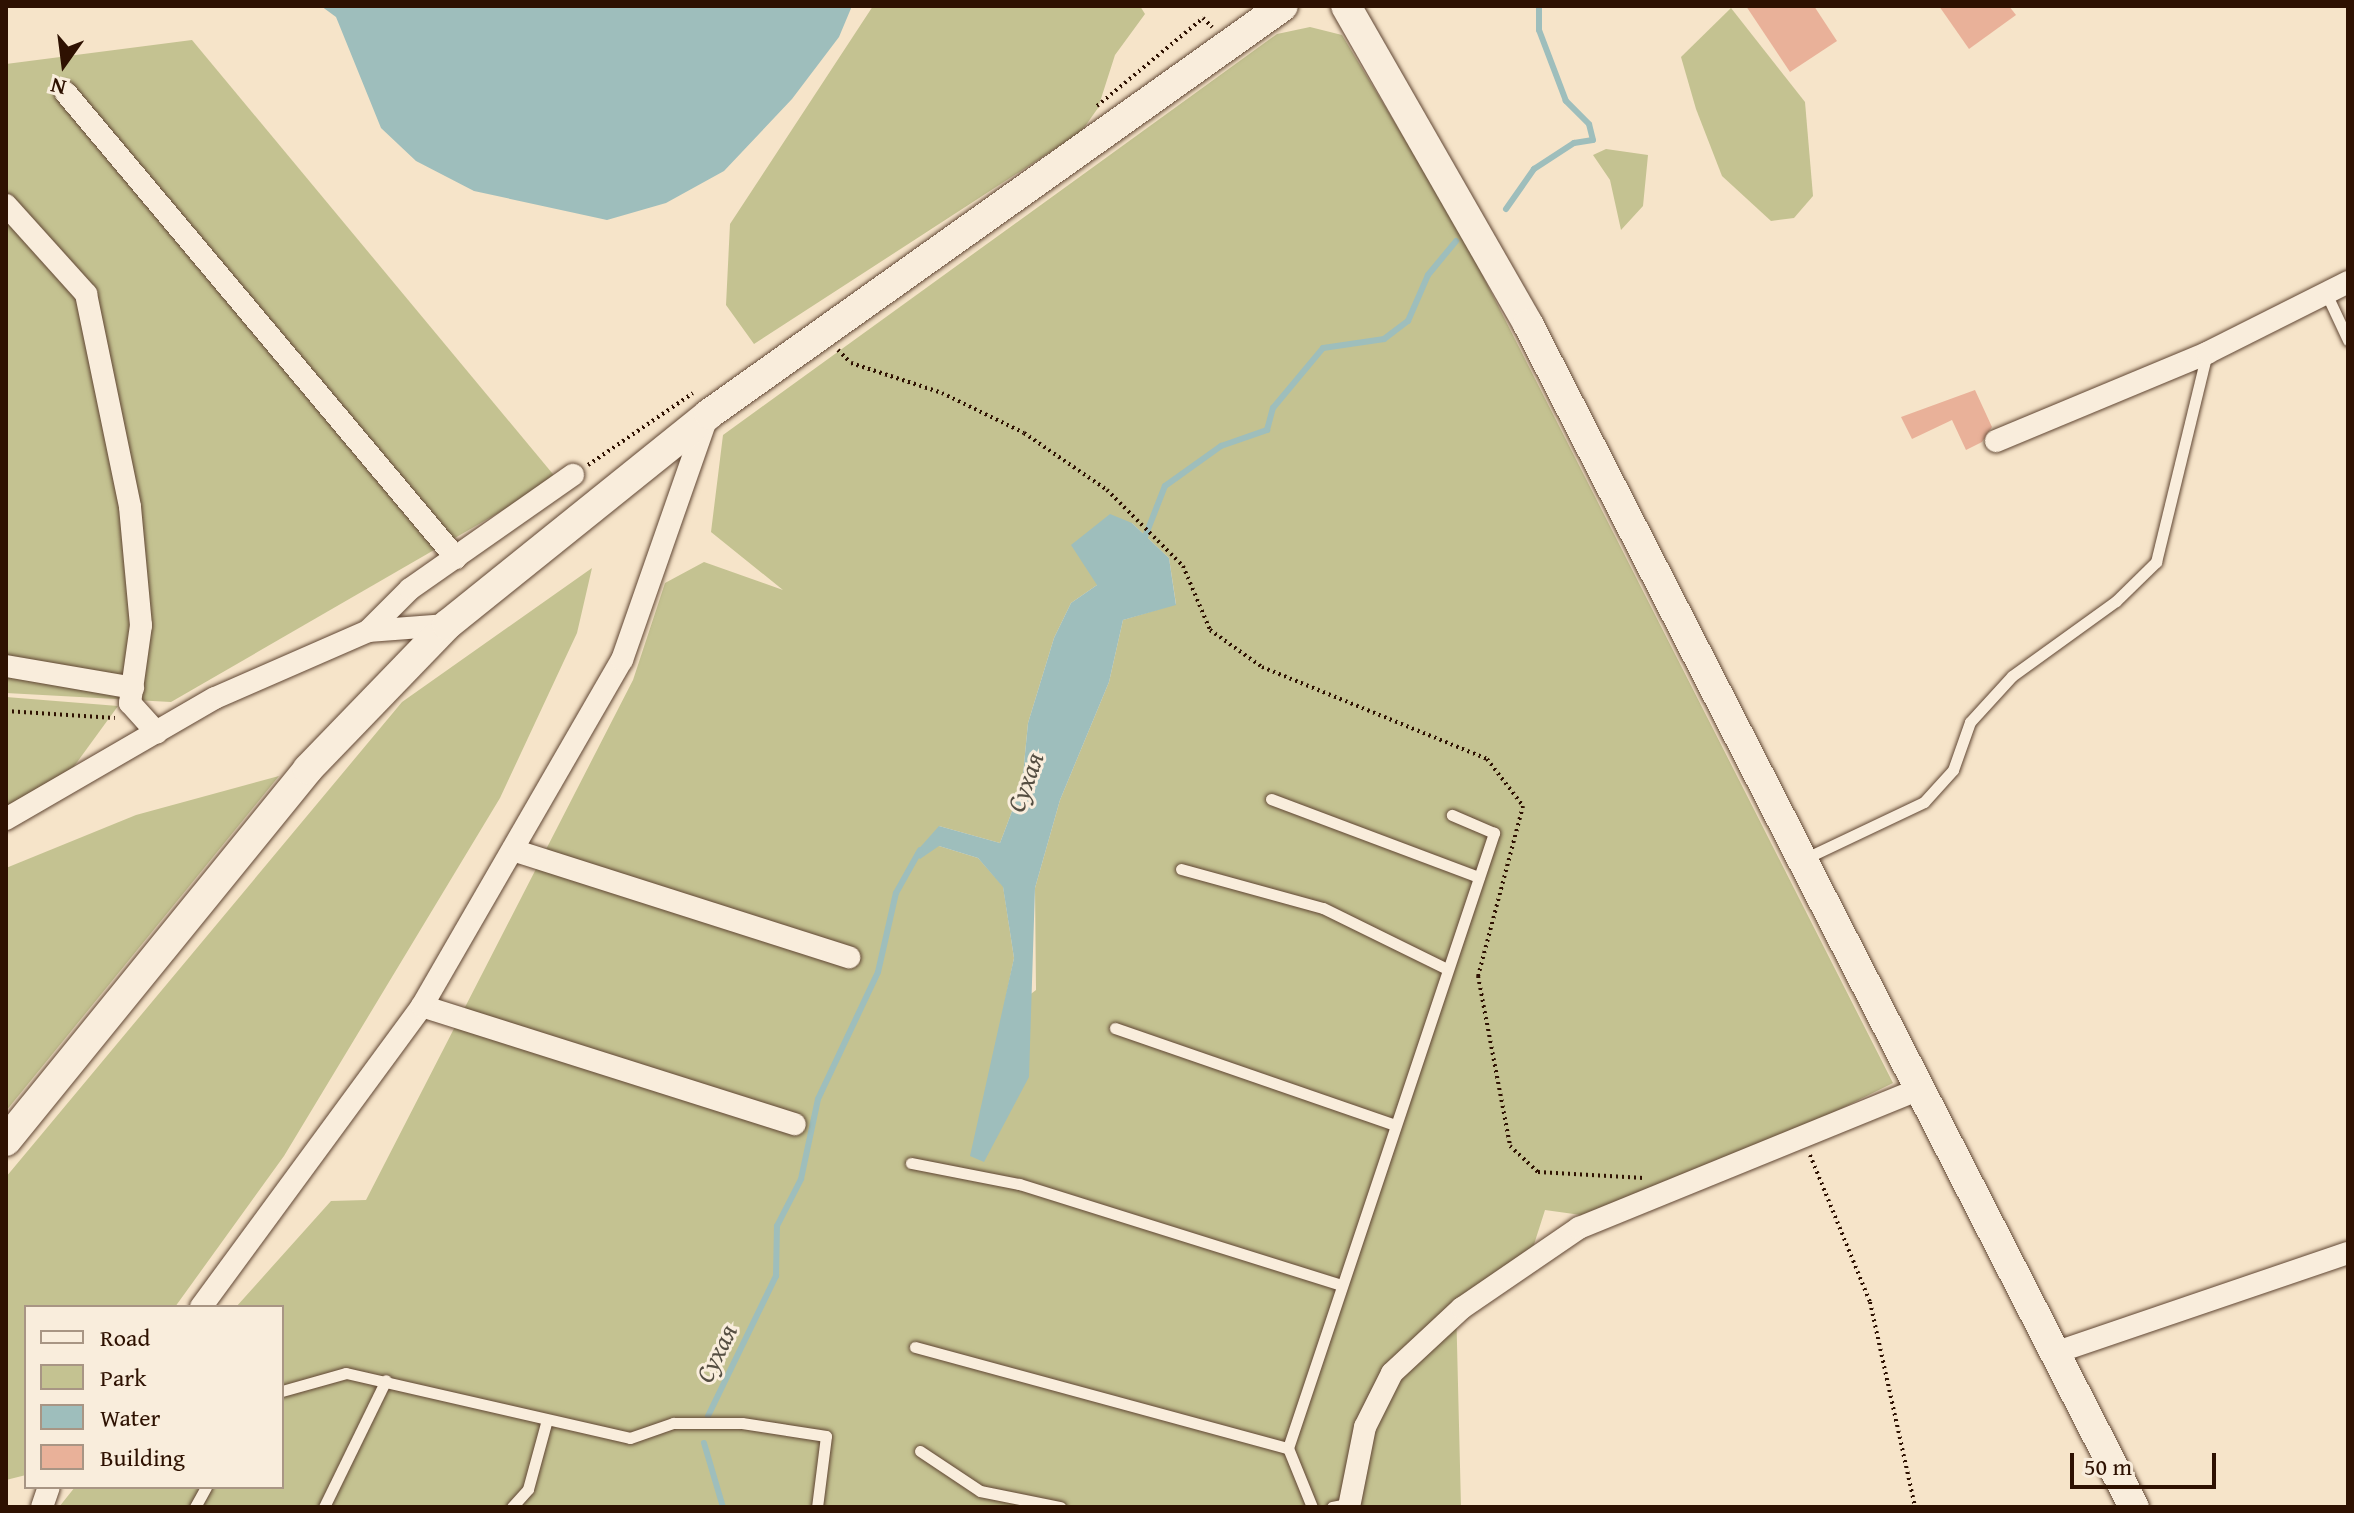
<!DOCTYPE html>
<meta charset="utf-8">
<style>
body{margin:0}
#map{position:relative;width:2354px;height:1513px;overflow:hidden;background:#f6e4c9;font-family:"Gentium Book Plus",serif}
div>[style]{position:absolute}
.green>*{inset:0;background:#c4c291}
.water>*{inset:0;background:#9ebebc}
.stream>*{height:6px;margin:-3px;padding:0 3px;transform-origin:3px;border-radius:3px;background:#9ebebc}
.building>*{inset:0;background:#e9b199}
.path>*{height:4px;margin-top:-2px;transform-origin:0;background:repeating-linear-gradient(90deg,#2e1101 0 2px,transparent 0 6px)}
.roads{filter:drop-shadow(0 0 2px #604633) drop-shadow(0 0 2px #604633)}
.service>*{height:11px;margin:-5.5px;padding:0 5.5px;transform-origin:5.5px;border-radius:5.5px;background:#f9eddc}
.minor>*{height:22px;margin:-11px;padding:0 11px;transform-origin:11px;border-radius:11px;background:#f9eddc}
.secondary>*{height:30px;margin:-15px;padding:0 15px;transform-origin:15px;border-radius:15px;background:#f9eddc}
span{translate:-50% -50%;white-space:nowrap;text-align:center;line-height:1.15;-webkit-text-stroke:6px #f9eddc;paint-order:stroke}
.water-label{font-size:26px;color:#554e42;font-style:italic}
.frame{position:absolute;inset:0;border:8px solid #2e1101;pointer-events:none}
.legend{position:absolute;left:24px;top:1305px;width:260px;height:184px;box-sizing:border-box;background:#f9eddc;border:2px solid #a89584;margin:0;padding:10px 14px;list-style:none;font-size:24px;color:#2e1101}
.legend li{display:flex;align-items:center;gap:16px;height:40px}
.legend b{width:40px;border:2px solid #a89584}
.north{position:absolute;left:24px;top:24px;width:80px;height:80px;-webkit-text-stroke:6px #f9eddc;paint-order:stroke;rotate:194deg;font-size:22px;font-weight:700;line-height:32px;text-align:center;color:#2e1101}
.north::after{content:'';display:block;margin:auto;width:28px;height:36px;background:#2e1101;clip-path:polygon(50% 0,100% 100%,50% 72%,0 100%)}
.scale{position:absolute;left:2070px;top:1453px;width:146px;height:36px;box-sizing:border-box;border:4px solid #2e1101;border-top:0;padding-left:10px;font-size:24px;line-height:28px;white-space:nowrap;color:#2e1101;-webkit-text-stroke:6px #f9eddc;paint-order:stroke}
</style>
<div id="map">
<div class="green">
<div style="clip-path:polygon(873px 6px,1140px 6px,1145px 14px,1115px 55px,1098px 108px,1081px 132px,754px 344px,726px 305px,730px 224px)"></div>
<div style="clip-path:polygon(1731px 8px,1805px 102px,1813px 196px,1794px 218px,1771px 221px,1722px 176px,1696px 109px,1681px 57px)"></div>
<div style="clip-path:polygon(evenodd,1310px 27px,1342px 35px,1459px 229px,1893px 1083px,1755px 1151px,1581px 1215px,1545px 1210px,1530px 1257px,1456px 1303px,1461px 1507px,59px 1507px,75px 1487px,282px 1487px,282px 1307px,236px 1307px,331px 1201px,366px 1200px,633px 680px,665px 583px,704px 562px,783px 590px,711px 532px,723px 435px,1277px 34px,1310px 27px,1132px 523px,1169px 558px,1176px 604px,1123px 620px,1109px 682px,1060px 800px,1035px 888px,1036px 990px,1002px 1016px,1014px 958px,1003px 886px,978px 858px,939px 846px,939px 826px,1000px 843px,1022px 785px,1028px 723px,1054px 638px,1071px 603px,1097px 585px,1132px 523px)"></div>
<div style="clip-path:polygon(192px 40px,557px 479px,171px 702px,6px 693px,6px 64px)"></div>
<div style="clip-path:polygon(1606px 149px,1648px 155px,1643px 206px,1621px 230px,1610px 180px,1593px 155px)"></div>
<div style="clip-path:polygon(592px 568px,577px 633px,500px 798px,284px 1156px,175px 1307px,26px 1307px,26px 1475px,6px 1480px,6px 1177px,402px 702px)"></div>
<div style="clip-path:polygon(6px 697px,118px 706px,67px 776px,6px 808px)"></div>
<div style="clip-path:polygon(279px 776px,6px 1111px,6px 868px,136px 815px)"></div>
</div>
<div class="water">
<div style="clip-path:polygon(321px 6px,852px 6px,839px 37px,792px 99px,724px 171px,666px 203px,607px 220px,474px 191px,416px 161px,381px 128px,336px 17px)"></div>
<div style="clip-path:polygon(1110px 514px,1132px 523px,1169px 558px,1176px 605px,1123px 620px,1109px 682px,1060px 800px,1035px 888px,1029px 1077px,984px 1162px,970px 1156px,1014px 958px,1003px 887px,978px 858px,939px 846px,920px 859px,915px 853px,939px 826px,1000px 843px,1022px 785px,1028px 723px,1054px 638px,1071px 603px,1097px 585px,1071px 545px)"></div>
</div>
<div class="stream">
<div style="left:1506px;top:209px;width:49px;rotate:-55deg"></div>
<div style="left:1534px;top:169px;width:48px;rotate:-33deg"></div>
<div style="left:1574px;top:143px;width:19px;rotate:-9deg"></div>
<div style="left:1593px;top:140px;width:16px;rotate:-104deg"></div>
<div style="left:1589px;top:124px;width:33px;rotate:-135deg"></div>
<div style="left:1566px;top:101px;width:76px;rotate:-110.8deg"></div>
<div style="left:1539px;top:30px;width:24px;rotate:-90deg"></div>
<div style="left:1143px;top:542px;width:60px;rotate:-68.6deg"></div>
<div style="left:1165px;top:486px;width:69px;rotate:-35.5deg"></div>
<div style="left:1221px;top:446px;width:49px;rotate:-19.2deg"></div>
<div style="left:1267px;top:430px;width:23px;rotate:-75deg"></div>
<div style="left:1273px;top:408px;width:78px;rotate:-50.2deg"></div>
<div style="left:1323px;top:348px;width:62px;rotate:-8.4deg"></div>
<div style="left:1384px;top:339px;width:30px;rotate:-37deg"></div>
<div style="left:1408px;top:321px;width:50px;rotate:-66.5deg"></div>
<div style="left:1428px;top:275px;width:44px;rotate:-50.5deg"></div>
<div style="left:708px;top:1416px;width:156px;rotate:-64.1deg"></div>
<div style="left:776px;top:1276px;width:50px;rotate:-88.9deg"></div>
<div style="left:777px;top:1226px;width:53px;rotate:-62.9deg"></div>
<div style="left:801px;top:1179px;width:82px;rotate:-78deg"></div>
<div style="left:818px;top:1099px;width:140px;rotate:-64.7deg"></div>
<div style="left:878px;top:972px;width:81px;rotate:-77.2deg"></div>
<div style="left:896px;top:893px;width:49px;rotate:-60.8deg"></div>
<div style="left:704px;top:1443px;width:67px;rotate:73.5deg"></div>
</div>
<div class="building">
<div style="clip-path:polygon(1746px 6px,1814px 6px,1837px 41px,1790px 72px)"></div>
<div style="clip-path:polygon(1939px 6px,2009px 6px,2016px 15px,1969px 49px)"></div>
<div style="clip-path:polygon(1975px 390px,1992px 427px,1982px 442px,1966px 450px,1952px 420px,1912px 439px,1901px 417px)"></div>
</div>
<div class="path">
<div style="left:1097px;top:106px;width:138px;rotate:-39.7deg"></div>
<div style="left:1203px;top:18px;width:13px;rotate:45deg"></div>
<div style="left:838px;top:350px;width:18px;rotate:45deg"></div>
<div style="left:851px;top:363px;width:96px;rotate:18.2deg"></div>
<div style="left:942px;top:393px;width:91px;rotate:26deg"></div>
<div style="left:1024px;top:433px;width:101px;rotate:34.5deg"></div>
<div style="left:1107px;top:490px;width:107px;rotate:45deg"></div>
<div style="left:1183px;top:566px;width:69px;rotate:67.1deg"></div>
<div style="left:1210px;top:630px;width:64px;rotate:35.4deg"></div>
<div style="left:1262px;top:667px;width:243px;rotate:22.2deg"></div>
<div style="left:1487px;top:759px;width:59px;rotate:52.5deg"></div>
<div style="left:1523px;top:806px;width:176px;rotate:104.8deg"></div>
<div style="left:1478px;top:976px;width:173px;rotate:79.3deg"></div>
<div style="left:1510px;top:1146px;width:38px;rotate:43deg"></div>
<div style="left:1538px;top:1172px;width:106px;rotate:3.2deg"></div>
<div style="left:588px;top:465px;width:127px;rotate:-34.4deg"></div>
<div style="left:6px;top:711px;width:109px;rotate:3.7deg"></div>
<div style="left:1810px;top:1155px;width:159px;rotate:67.8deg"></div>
<div style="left:1870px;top:1302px;width:210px;rotate:77.6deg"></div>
</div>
<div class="roads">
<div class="service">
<div style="left:2326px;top:293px;width:52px;rotate:64.9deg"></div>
<div style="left:1271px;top:799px;width:222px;rotate:20.6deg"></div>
<div style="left:1804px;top:859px;width:133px;rotate:-25.4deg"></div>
<div style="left:1924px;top:802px;width:43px;rotate:-47.8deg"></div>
<div style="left:1953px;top:770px;width:51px;rotate:-70.5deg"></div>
<div style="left:1970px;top:722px;width:62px;rotate:-47.6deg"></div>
<div style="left:2012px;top:676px;width:128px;rotate:-35.8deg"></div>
<div style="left:2116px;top:601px;width:56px;rotate:-44.3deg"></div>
<div style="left:2156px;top:562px;width:215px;rotate:-76.3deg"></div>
<div style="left:1181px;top:869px;width:147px;rotate:15.4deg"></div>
<div style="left:1323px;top:908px;width:138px;rotate:26.2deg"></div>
<div style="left:1115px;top:1028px;width:294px;rotate:19.1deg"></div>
<div style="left:911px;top:1163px;width:110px;rotate:11deg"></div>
<div style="left:1019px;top:1184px;width:334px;rotate:17.4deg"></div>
<div style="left:915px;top:1347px;width:386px;rotate:15.2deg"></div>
<div style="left:1288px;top:1448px;width:64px;rotate:67.9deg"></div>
<div style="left:282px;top:1391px;width:66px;rotate:-15.7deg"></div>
<div style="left:346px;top:1373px;width:291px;rotate:12.9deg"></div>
<div style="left:630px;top:1438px;width:46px;rotate:-19.2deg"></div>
<div style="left:673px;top:1423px;width:69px"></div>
<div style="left:742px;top:1423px;width:85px;rotate:8.8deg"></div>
<div style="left:826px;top:1436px;width:72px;rotate:97.2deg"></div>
<div style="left:1288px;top:1448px;width:649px;rotate:-71.48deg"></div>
<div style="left:1494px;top:833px;width:46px;rotate:-156.8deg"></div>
<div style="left:920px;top:1451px;width:72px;rotate:33.7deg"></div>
<div style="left:980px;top:1491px;width:82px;rotate:11.3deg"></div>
<div style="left:195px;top:1507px;width:23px;rotate:-61deg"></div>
<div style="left:324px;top:1507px;width:141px;rotate:-64deg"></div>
<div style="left:512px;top:1507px;width:24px;rotate:-48deg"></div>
<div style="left:528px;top:1489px;width:68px;rotate:-74.7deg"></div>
<div style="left:1332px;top:1507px;width:16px;rotate:-11deg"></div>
</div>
<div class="minor">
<div style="left:66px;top:93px;width:607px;rotate:50.01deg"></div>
<div style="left:6px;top:205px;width:120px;rotate:48deg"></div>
<div style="left:86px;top:294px;width:217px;rotate:78.3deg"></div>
<div style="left:130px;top:507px;width:119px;rotate:84.7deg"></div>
<div style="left:141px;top:625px;width:79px;rotate:98deg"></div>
<div style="left:130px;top:703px;width:40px;rotate:48deg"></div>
<div style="left:1996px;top:441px;width:229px;rotate:-22.6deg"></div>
<div style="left:2207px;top:353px;width:158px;rotate:-26.7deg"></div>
<div style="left:368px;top:631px;width:59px;rotate:-45deg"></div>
<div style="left:410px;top:589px;width:199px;rotate:-35deg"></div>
<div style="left:6px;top:666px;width:129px;rotate:9.8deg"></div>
<div style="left:6px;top:819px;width:241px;rotate:-30.1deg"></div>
<div style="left:215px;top:698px;width:167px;rotate:-23.6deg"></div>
<div style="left:368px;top:631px;width:79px;rotate:-4.3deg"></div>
<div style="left:513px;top:850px;width:353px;rotate:17.7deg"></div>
<div style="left:422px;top:1006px;width:391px;rotate:17.6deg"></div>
<div style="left:201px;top:1307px;width:373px;rotate:-53.7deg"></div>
<div style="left:422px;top:1006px;width:400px;rotate:-60deg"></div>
<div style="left:622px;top:660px;width:260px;rotate:-70.7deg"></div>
<div style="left:2057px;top:1352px;width:307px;rotate:-18.8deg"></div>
<div style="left:42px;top:1507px;width:21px;rotate:-71deg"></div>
<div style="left:1349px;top:1507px;width:82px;rotate:-78.7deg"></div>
<div style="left:1365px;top:1427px;width:60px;rotate:-63.4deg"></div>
<div style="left:1392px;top:1373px;width:96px;rotate:-42.9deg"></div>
<div style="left:1462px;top:1308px;width:142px;rotate:-34.4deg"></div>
<div style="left:1579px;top:1228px;width:368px;rotate:-22.2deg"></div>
</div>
<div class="secondary">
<div style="left:1346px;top:6px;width:366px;rotate:60.2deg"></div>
<div style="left:1528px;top:324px;width:1329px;rotate:62.88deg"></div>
<div style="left:6px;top:1141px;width:479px;rotate:-50.9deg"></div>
<div style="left:308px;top:769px;width:200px;rotate:-46deg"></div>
<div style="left:447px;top:625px;width:336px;rotate:-38.8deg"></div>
<div style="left:709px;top:414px;width:704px;rotate:-35.41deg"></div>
</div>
</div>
<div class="water-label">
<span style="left:1025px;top:782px;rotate:-70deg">Сухая</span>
<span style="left:716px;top:1353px;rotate:-64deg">Сухая</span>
</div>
<div class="frame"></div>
<ul class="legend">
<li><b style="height:10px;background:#f9eddc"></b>Road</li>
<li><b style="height:22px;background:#c4c291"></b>Park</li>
<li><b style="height:22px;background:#9ebebc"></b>Water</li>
<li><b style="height:22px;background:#e9b199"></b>Building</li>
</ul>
<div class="north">N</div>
<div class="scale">50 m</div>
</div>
